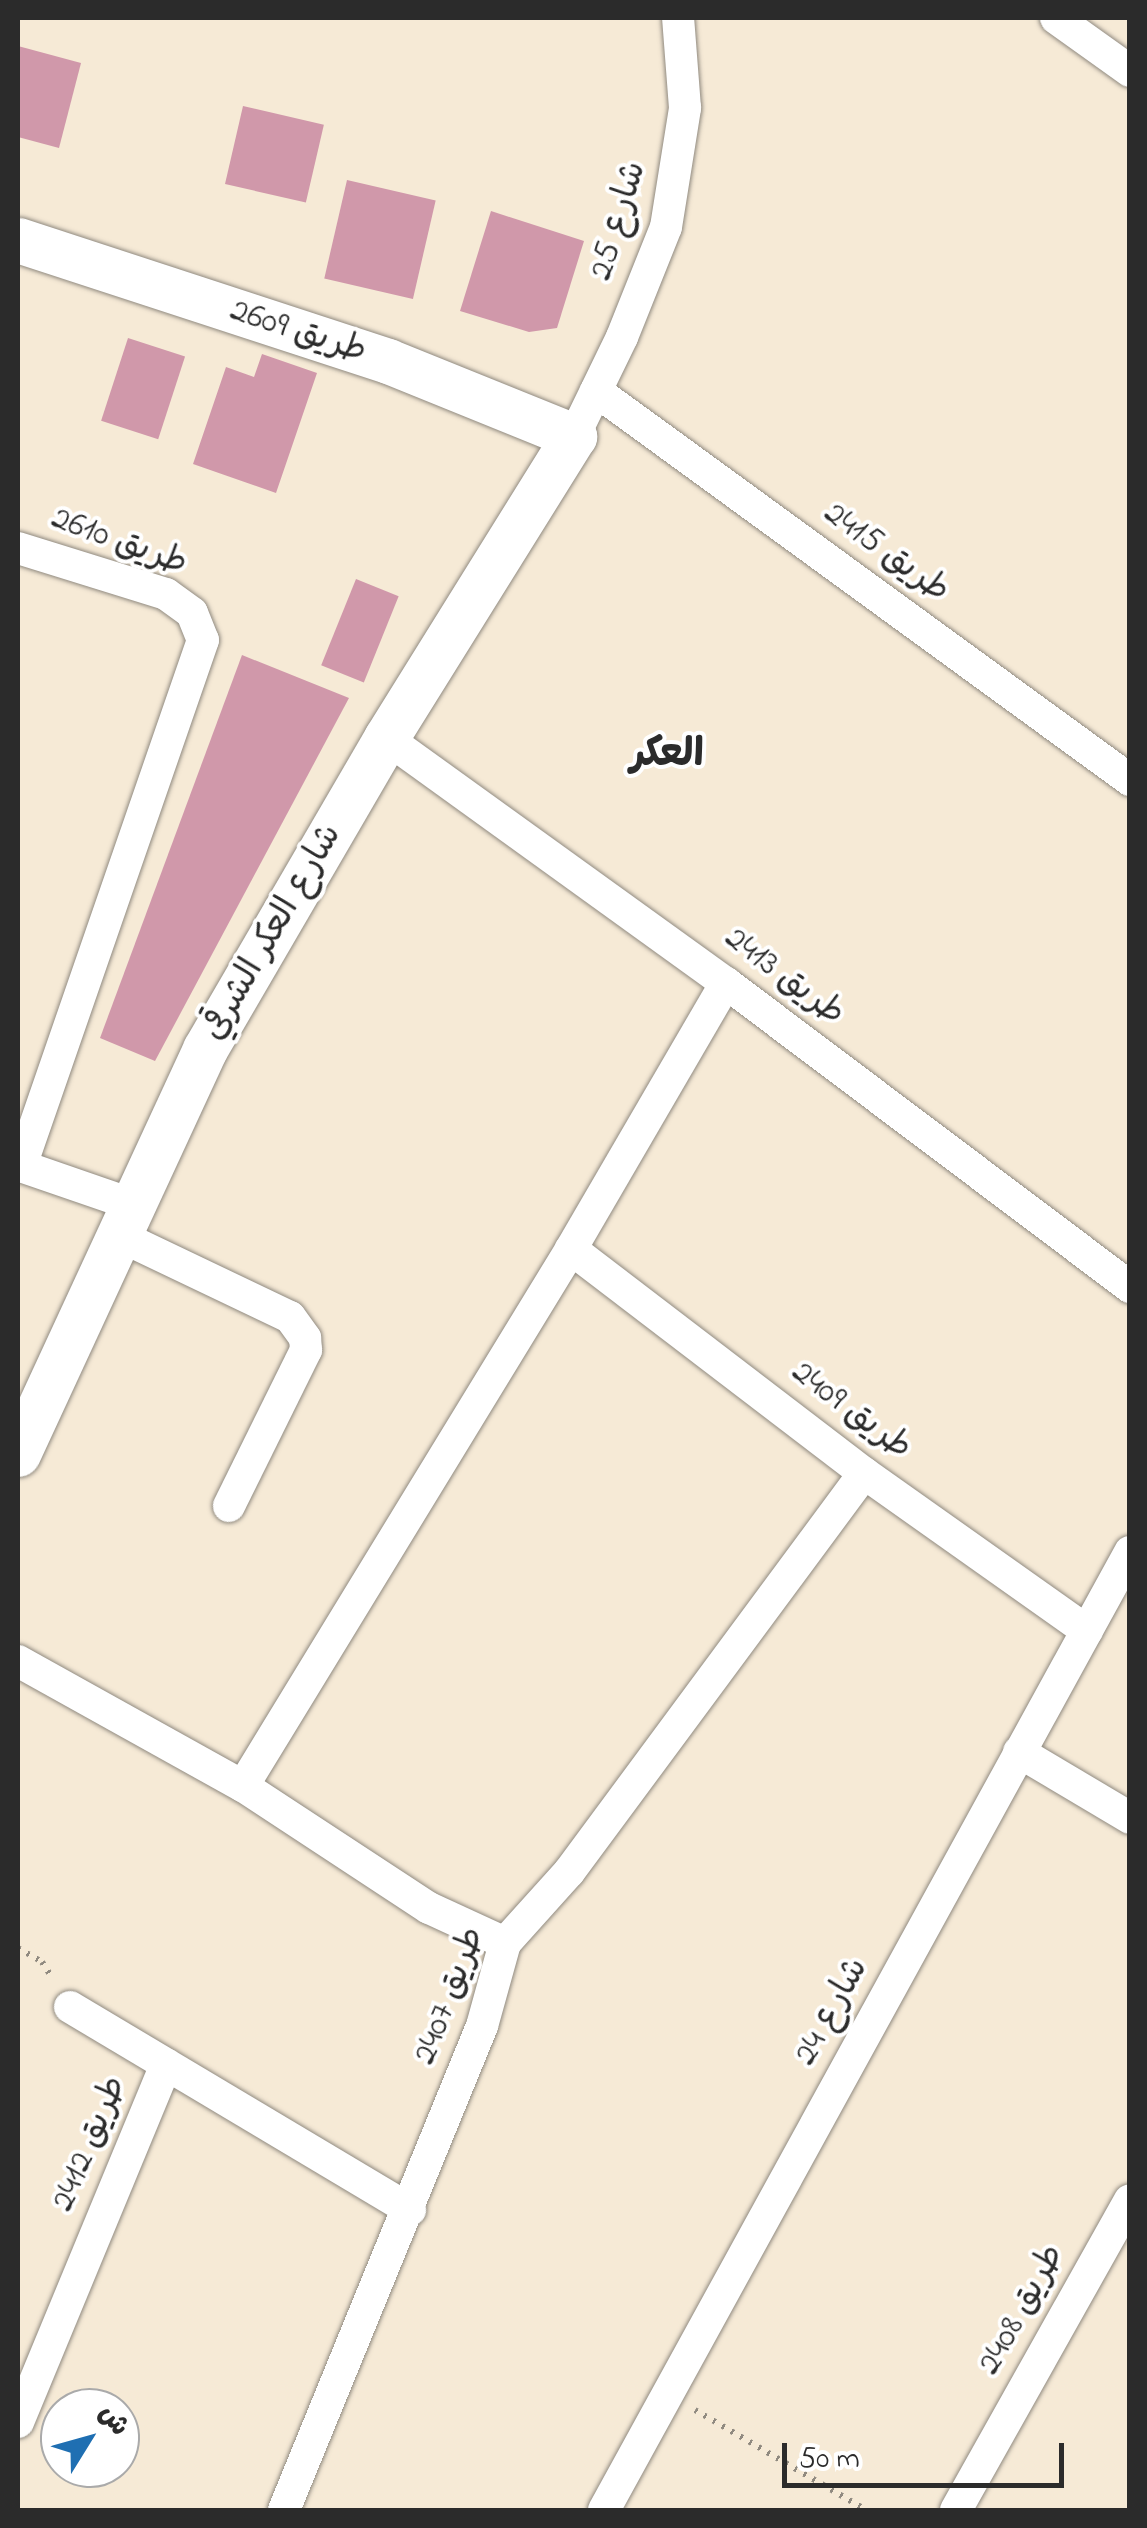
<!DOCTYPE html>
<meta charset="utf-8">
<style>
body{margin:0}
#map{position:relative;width:1147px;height:2528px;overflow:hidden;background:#f6ead6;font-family:"Indie Flower","Playpen Sans Arabic",sans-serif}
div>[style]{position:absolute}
.building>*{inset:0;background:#d098aa;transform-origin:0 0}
.path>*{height:6px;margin-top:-3px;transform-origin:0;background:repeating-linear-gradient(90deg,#908a80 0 2.5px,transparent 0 10.5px)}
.roads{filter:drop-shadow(0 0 2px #908a80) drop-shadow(0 0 2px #908a80)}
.street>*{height:32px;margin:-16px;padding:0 16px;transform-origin:16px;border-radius:16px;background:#fff}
.secondary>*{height:45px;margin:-22.5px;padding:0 22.5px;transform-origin:22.5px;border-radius:22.5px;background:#fff}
span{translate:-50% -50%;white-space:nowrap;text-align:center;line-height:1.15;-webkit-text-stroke:8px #fff;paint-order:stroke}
.street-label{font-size:35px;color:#2b2b2b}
.quarter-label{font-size:40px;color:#2b2b2b;font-weight:700}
.frame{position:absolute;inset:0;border:20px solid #2b2b2b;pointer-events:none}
.north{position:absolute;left:40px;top:2388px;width:100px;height:100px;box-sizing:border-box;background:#fff;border:2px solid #aaa;border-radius:50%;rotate:53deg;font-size:28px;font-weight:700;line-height:40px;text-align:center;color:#2b2b2b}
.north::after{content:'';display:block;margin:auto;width:35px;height:45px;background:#1f6fb2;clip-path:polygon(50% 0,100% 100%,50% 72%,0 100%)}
.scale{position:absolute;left:782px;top:2443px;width:282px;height:45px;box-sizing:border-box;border:5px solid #2b2b2b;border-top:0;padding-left:12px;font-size:30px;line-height:35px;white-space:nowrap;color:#2b2b2b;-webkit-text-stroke:8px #fff;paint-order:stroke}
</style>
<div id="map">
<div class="building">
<div style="clip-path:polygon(18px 46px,81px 63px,59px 148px,18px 137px)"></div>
<div style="left:243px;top:106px;width:83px;height:80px;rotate:13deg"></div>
<div style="left:347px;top:180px;width:91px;height:101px;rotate:13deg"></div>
<div style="clip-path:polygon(491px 211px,584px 241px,557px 328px,529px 332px,460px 311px)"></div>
<div style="left:128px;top:338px;width:60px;height:87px;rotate:18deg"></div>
<div style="clip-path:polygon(262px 354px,317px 373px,276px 493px,193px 464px,226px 367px,254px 377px)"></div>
<div style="left:356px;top:579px;width:46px;height:93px;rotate:22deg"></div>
<div style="clip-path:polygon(242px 655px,349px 698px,155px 1061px,100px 1038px)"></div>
</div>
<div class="path">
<div style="left:18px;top:1948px;width:28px;rotate:30deg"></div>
<div style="left:42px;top:1962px;width:20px;rotate:57deg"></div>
<div style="left:695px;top:2410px;width:198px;rotate:30.3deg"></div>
</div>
<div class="roads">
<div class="street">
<div style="left:1056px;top:18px;width:91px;rotate:35.6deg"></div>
<div style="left:596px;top:391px;width:661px;rotate:36.07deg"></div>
<div style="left:574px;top:436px;width:110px;rotate:-64.1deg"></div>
<div style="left:622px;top:337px;width:118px;rotate:-68.2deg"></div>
<div style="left:666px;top:227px;width:121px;rotate:-80.9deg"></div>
<div style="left:685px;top:108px;width:90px;rotate:-94.4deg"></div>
<div style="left:18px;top:548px;width:155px;rotate:17.3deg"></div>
<div style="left:166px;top:594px;width:32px;rotate:36deg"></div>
<div style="left:192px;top:613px;width:29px;rotate:68deg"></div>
<div style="left:203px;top:640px;width:557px;rotate:109.09deg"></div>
<div style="left:386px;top:738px;width:419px;rotate:35.8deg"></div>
<div style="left:726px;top:983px;width:506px;rotate:36.96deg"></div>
<div style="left:18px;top:1165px;width:123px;rotate:19deg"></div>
<div style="left:120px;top:1236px;width:188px;rotate:25.5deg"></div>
<div style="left:290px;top:1317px;width:26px;rotate:54deg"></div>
<div style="left:305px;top:1338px;width:12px;rotate:85deg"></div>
<div style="left:306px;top:1350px;width:174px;rotate:116.3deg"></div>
<div style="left:571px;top:1249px;width:369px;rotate:37.4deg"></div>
<div style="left:864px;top:1473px;width:273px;rotate:35.3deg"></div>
<div style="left:18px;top:1661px;width:257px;rotate:29.1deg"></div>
<div style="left:243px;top:1786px;width:222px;rotate:33.3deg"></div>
<div style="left:429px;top:1908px;width:84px;rotate:24.7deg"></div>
<div style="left:1019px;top:1752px;width:129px;rotate:30.7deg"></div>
<div style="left:243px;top:1786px;width:629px;rotate:-58.58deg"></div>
<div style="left:571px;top:1249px;width:308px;rotate:-59.8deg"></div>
<div style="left:70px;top:2007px;width:396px;rotate:30.8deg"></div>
<div style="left:18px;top:2422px;width:387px;rotate:-67.5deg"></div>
<div style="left:284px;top:2510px;width:523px;rotate:-67.75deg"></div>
<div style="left:482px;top:2026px;width:86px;rotate:-74.5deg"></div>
<div style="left:505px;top:1943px;width:96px;rotate:-48deg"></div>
<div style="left:569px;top:1872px;width:496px;rotate:-53.5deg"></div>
<div style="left:604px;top:2510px;width:1093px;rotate:-61.23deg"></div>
<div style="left:956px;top:2510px;width:355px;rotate:-60.7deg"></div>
</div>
<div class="secondary">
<div style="left:18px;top:240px;width:389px;rotate:18.1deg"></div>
<div style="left:388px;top:361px;width:201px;rotate:22deg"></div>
<div style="left:574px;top:436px;width:356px;rotate:121.9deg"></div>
<div style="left:386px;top:738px;width:360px;rotate:120.2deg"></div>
<div style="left:205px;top:1049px;width:446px;rotate:114.8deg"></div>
</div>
</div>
<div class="street-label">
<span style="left:619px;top:221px;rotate:-73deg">شارع 25</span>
<span style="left:298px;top:332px;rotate:18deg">طريق 2609</span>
<span style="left:119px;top:542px;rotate:20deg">طريق 2610</span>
<span style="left:886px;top:553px;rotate:36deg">طريق 2415</span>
<span style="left:273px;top:933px;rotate:-60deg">شارع العكر الشرقي</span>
<span style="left:784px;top:977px;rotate:37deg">طريق 2413</span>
<span style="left:851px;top:1411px;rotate:37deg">طريق 2409</span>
<span style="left:450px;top:1996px;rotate:-69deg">طريق 2407</span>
<span style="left:832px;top:2012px;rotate:-61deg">شارع 24</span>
<span style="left:90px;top:2144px;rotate:-67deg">طريق 2412</span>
<span style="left:1022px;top:2310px;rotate:-61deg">طريق 2408</span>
</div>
<div class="quarter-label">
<span style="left:667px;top:756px">العكر</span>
</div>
<div class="frame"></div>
<div class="north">ش</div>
<div class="scale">50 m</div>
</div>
